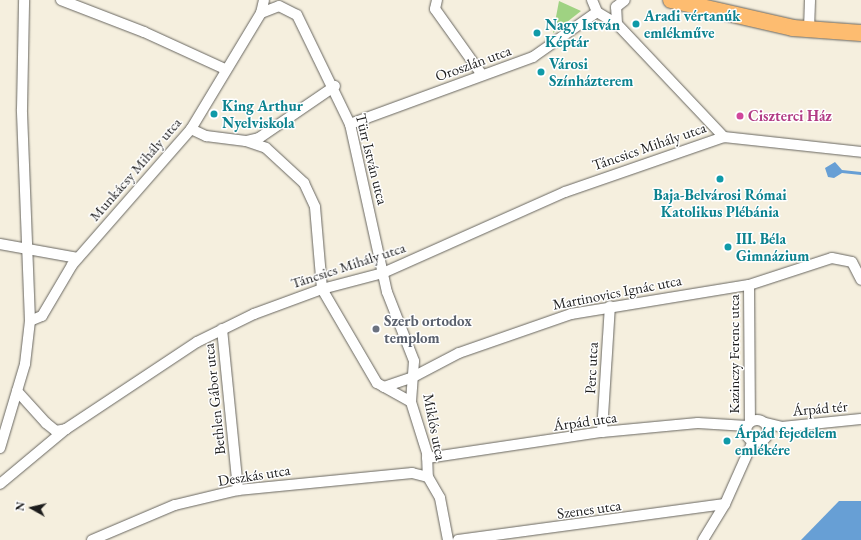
<!DOCTYPE html>
<meta charset="utf-8">
<style>
body{margin:0}
#map{position:relative;width:861px;height:540px;overflow:hidden;background:#f5efde;font-family:"EB Garamond",serif}
div>[style]{position:absolute}
.green>*{inset:0;background:#9fd282}
.water>*{inset:0;background:#679fd5}
.roads{filter:drop-shadow(0 0 1px #686660) drop-shadow(0 0 1px #686660)}
.minor>*{height:10px;margin:-5px;padding:0 5px;transform-origin:5px;border-radius:5px;background:#fff}
.minor>.ring{margin:-5px;padding:0;box-sizing:content-box;background:none;border:10px solid #fff;border-radius:50%}
.primary>*{height:16px;margin:-8px;padding:0 8px;transform-origin:8px;border-radius:8px;background:#fdbc70}
.dots>*{width:11px;height:11px;translate:-50% -50%;box-sizing:border-box;border:2px solid #fff;border-radius:50%}
span{translate:-50% -50%;white-space:nowrap;text-align:center;line-height:1.15;-webkit-text-stroke:3px #fff;paint-order:stroke}
.culture-label{font-size:15px;color:#0d838f;font-weight:700}
.left{translate:0 -50%;text-align:left}
.street-label{font-size:15px;color:#1c1c1c}
.hotel-label{font-size:15px;color:#b23c85;font-weight:700}
.worship-label{font-size:15px;color:#5b616d;font-weight:700}
.north{position:absolute;left:12px;top:488px;width:40px;height:40px;-webkit-text-stroke:3px #fff;paint-order:stroke;rotate:278deg;font-size:11px;font-weight:700;line-height:16px;text-align:center;color:#1c1c1c}
.north::after{content:'';display:block;margin:auto;width:14px;height:18px;background:#1c1c1c;clip-path:polygon(50% 0,100% 100%,50% 72%,0 100%)}
</style>
<div id="map">
<div class="green">
<div style="clip-path:polygon(559px 1px,581px 11px,553px 33px)"></div>
</div>
<div class="water">
<div style="clip-path:polygon(835px 162px,842px 170px,861px 172px,861px 175px,842px 173px,834px 178px,828px 177px,825px 168px)"></div>
<div style="clip-path:polygon(839px 501px,861px 501px,861px 540px,801px 540px)"></div>
</div>
<div class="roads">
<div class="minor">
<div style="left:61px;top:0;width:89px;rotate:21.1deg"></div>
<div style="left:144px;top:32px;width:89px;rotate:24.6deg"></div>
<div style="left:437px;top:0;width:9px;rotate:103deg"></div>
<div style="left:435px;top:9px;width:81px;rotate:54.5deg"></div>
<div style="left:592px;top:0;width:13px;rotate:67deg"></div>
<div style="left:597px;top:12px;width:23px;rotate:31deg"></div>
<div style="left:617px;top:24px;width:156px;rotate:46.6deg"></div>
<div style="left:261px;top:13px;width:19px;rotate:-21deg"></div>
<div style="left:279px;top:6px;width:20px;rotate:27deg"></div>
<div style="left:297px;top:15px;width:121px;rotate:64.1deg"></div>
<div style="left:350px;top:124px;width:172px;rotate:77.6deg"></div>
<div style="left:387px;top:292px;width:74px;rotate:68.6deg"></div>
<div style="left:414px;top:361px;width:41px;rotate:94.2deg"></div>
<div style="left:411px;top:402px;width:53px;rotate:72.6deg"></div>
<div style="left:427px;top:453px;width:24px;rotate:88deg"></div>
<div style="left:428px;top:477px;width:24px;rotate:60deg"></div>
<div style="left:440px;top:498px;width:43px;rotate:79.2deg"></div>
<div style="left:617px;top:24px;width:17px;rotate:-93deg"></div>
<div style="left:616px;top:7px;width:11px;rotate:-38deg"></div>
<div style="left:809px;top:29px;width:29px;rotate:-88deg"></div>
<div style="left:350px;top:124px;width:195px;rotate:-20.1deg"></div>
<div style="left:533px;top:57px;width:78px;rotate:-35.1deg"></div>
<div style="left:191px;top:129px;width:17px;rotate:25deg"></div>
<div style="left:206px;top:136px;width:40px;rotate:7.1deg"></div>
<div style="left:246px;top:141px;width:13px;rotate:-13deg"></div>
<div style="left:259px;top:138px;width:92px;rotate:-34.4deg"></div>
<div style="left:246px;top:141px;width:21px;rotate:19deg"></div>
<div style="left:266px;top:148px;width:52px;rotate:42.6deg"></div>
<div style="left:304px;top:183px;width:26px;rotate:65deg"></div>
<div style="left:315px;top:207px;width:82px;rotate:85.1deg"></div>
<div style="left:322px;top:289px;width:109px;rotate:59.7deg"></div>
<div style="left:377px;top:383px;width:39px;rotate:29deg"></div>
<div style="left:0;top:244px;width:79px;rotate:10.2deg"></div>
<div style="left:749px;top:285px;width:137px;rotate:89.6deg"></div>
<div style="left:30px;top:321px;width:13px;rotate:-23deg"></div>
<div style="left:42px;top:316px;width:59px;rotate:-59.5deg"></div>
<div style="left:72px;top:265px;width:181px;rotate:-48.8deg"></div>
<div style="left:191px;top:129px;width:135px;rotate:-58.9deg"></div>
<div style="left:261px;top:13px;width:13px;rotate:-77deg"></div>
<div style="left:222px;top:329px;width:162px;rotate:84.3deg"></div>
<div style="left:384px;top:387px;width:31px;rotate:-19deg"></div>
<div style="left:413px;top:377px;width:52px;rotate:-27.6deg"></div>
<div style="left:459px;top:353px;width:119px;rotate:-19.2deg"></div>
<div style="left:571px;top:314px;width:180px;rotate:-9.3deg"></div>
<div style="left:749px;top:285px;width:87px;rotate:-18deg"></div>
<div style="left:832px;top:258px;width:20px;rotate:11deg"></div>
<div style="left:852px;top:262px;width:20px;rotate:63deg"></div>
<div style="left:17px;top:391px;width:43px;rotate:47.8deg"></div>
<div style="left:46px;top:423px;width:13px;rotate:39deg"></div>
<div style="left:56px;top:431px;width:10px;rotate:-11deg"></div>
<div class="ring" style="left:746px;top:420px;width:12px;height:12px"></div>
<div style="left:766px;top:423px;width:16px;rotate:14deg"></div>
<div style="left:782px;top:427px;width:79px;rotate:-5.8deg"></div>
<div style="left:602px;top:432px;width:126px;rotate:-86.4deg"></div>
<div style="left:0;top:448px;width:88px;rotate:-73.4deg"></div>
<div style="left:25px;top:364px;width:43px;rotate:-83.4deg"></div>
<div style="left:30px;top:321px;width:212px;rotate:-92.2deg"></div>
<div style="left:22px;top:109px;width:109px;rotate:-88.9deg"></div>
<div style="left:427px;top:458px;width:177px;rotate:-8.5deg"></div>
<div style="left:602px;top:432px;width:96px;rotate:-5.4deg"></div>
<div style="left:698px;top:423px;width:49px;rotate:3.5deg"></div>
<div style="left:0;top:484px;width:86px;rotate:-39.8deg"></div>
<div style="left:66px;top:429px;width:157px;rotate:-33.6deg"></div>
<div style="left:197px;top:342px;width:64px;rotate:-26.2deg"></div>
<div style="left:254px;top:314px;width:72px;rotate:-20.2deg"></div>
<div style="left:322px;top:289px;width:63px;rotate:-14.7deg"></div>
<div style="left:383px;top:273px;width:199px;rotate:-24deg"></div>
<div style="left:565px;top:192px;width:168px;rotate:-19.1deg"></div>
<div style="left:724px;top:137px;width:138px;rotate:6.2deg"></div>
<div style="left:92px;top:540px;width:90px;rotate:-22.9deg"></div>
<div style="left:175px;top:505px;width:65px;rotate:-13.4deg"></div>
<div style="left:238px;top:490px;width:175px;rotate:-5.6deg"></div>
<div style="left:412px;top:473px;width:16px;rotate:14deg"></div>
<div style="left:458px;top:540px;width:269px;rotate:-7.7deg"></div>
<div style="left:703px;top:540px;width:42px;rotate:-58.6deg"></div>
<div style="left:725px;top:504px;width:69px;rotate:-66deg"></div>
</div>
<div class="primary">
<div style="left:671px;top:0;width:125px;rotate:12.9deg"></div>
<div style="left:793px;top:28px;width:68px;rotate:4.2deg"></div>
</div>
</div>
<div class="dots">
<div style="left:636px;top:24px;background:#0f9aa8"></div>
<div style="left:537px;top:33px;background:#0f9aa8"></div>
<div style="left:541px;top:72px;background:#0f9aa8"></div>
<div style="left:214px;top:114px;background:#0f9aa8"></div>
<div style="left:740px;top:116px;background:#d1479c"></div>
<div style="left:720px;top:179px;background:#0f9aa8"></div>
<div style="left:728px;top:247px;background:#0f9aa8"></div>
<div style="left:376px;top:329px;background:#6b7280"></div>
<div style="left:727px;top:441px;background:#0f9aa8"></div>
</div>
<div class="culture-label">
<span class="left" style="left:644px;top:24px">Aradi vértanúk<br>emlékműve</span>
<span class="left" style="left:545px;top:33px">Nagy István<br>Képtár</span>
<span class="left" style="left:549px;top:72px">Városi<br>Színházterem</span>
<span class="left" style="left:222px;top:114px">King Arthur<br>Nyelviskola</span>
<span style="left:720px;top:203px">Baja-Belvárosi Római<br>Katolikus Plébánia</span>
<span class="left" style="left:736px;top:247px">III. Béla<br>Gimnázium</span>
<span class="left" style="left:735px;top:441px">Árpád fejedelem<br>emlékére</span>
</div>
<div class="street-label">
<span style="left:473px;top:63px;rotate:-20deg">Oroszlán utca</span>
<span style="left:649px;top:146px;rotate:-19deg">Táncsics Mihály utca</span>
<span style="left:372px;top:159px;rotate:76deg">Türr István utca</span>
<span style="left:135px;top:169px;rotate:-49deg">Munkácsy Mihály utca</span>
<span style="left:348px;top:265px;rotate:-18deg">Táncsics Mihály utca</span>
<span style="left:617px;top:292px;rotate:-11deg">Martinovics Ignác utca</span>
<span style="left:734px;top:354px;rotate:-90deg">Kazinczy Ferenc utca</span>
<span style="left:591px;top:368px;rotate:-87deg">Perc utca</span>
<span style="left:214px;top:399px;rotate:-96deg">Bethlen Gábor utca</span>
<span style="left:820px;top:408px;rotate:-5deg">Árpád tér</span>
<span style="left:585px;top:421px;rotate:-8deg">Árpád utca</span>
<span style="left:435px;top:427px;rotate:79deg">Miklós utca</span>
<span style="left:254px;top:475px;rotate:-9deg">Deszkás utca</span>
<span style="left:589px;top:509px;rotate:-8deg">Szenes utca</span>
</div>
<div class="hotel-label">
<span class="left" style="left:748px;top:116px">Ciszterci Ház</span>
</div>
<div class="worship-label">
<span class="left" style="left:384px;top:329px">Szerb ortodox<br>templom</span>
</div>
<div class="north">N</div>
</div>
